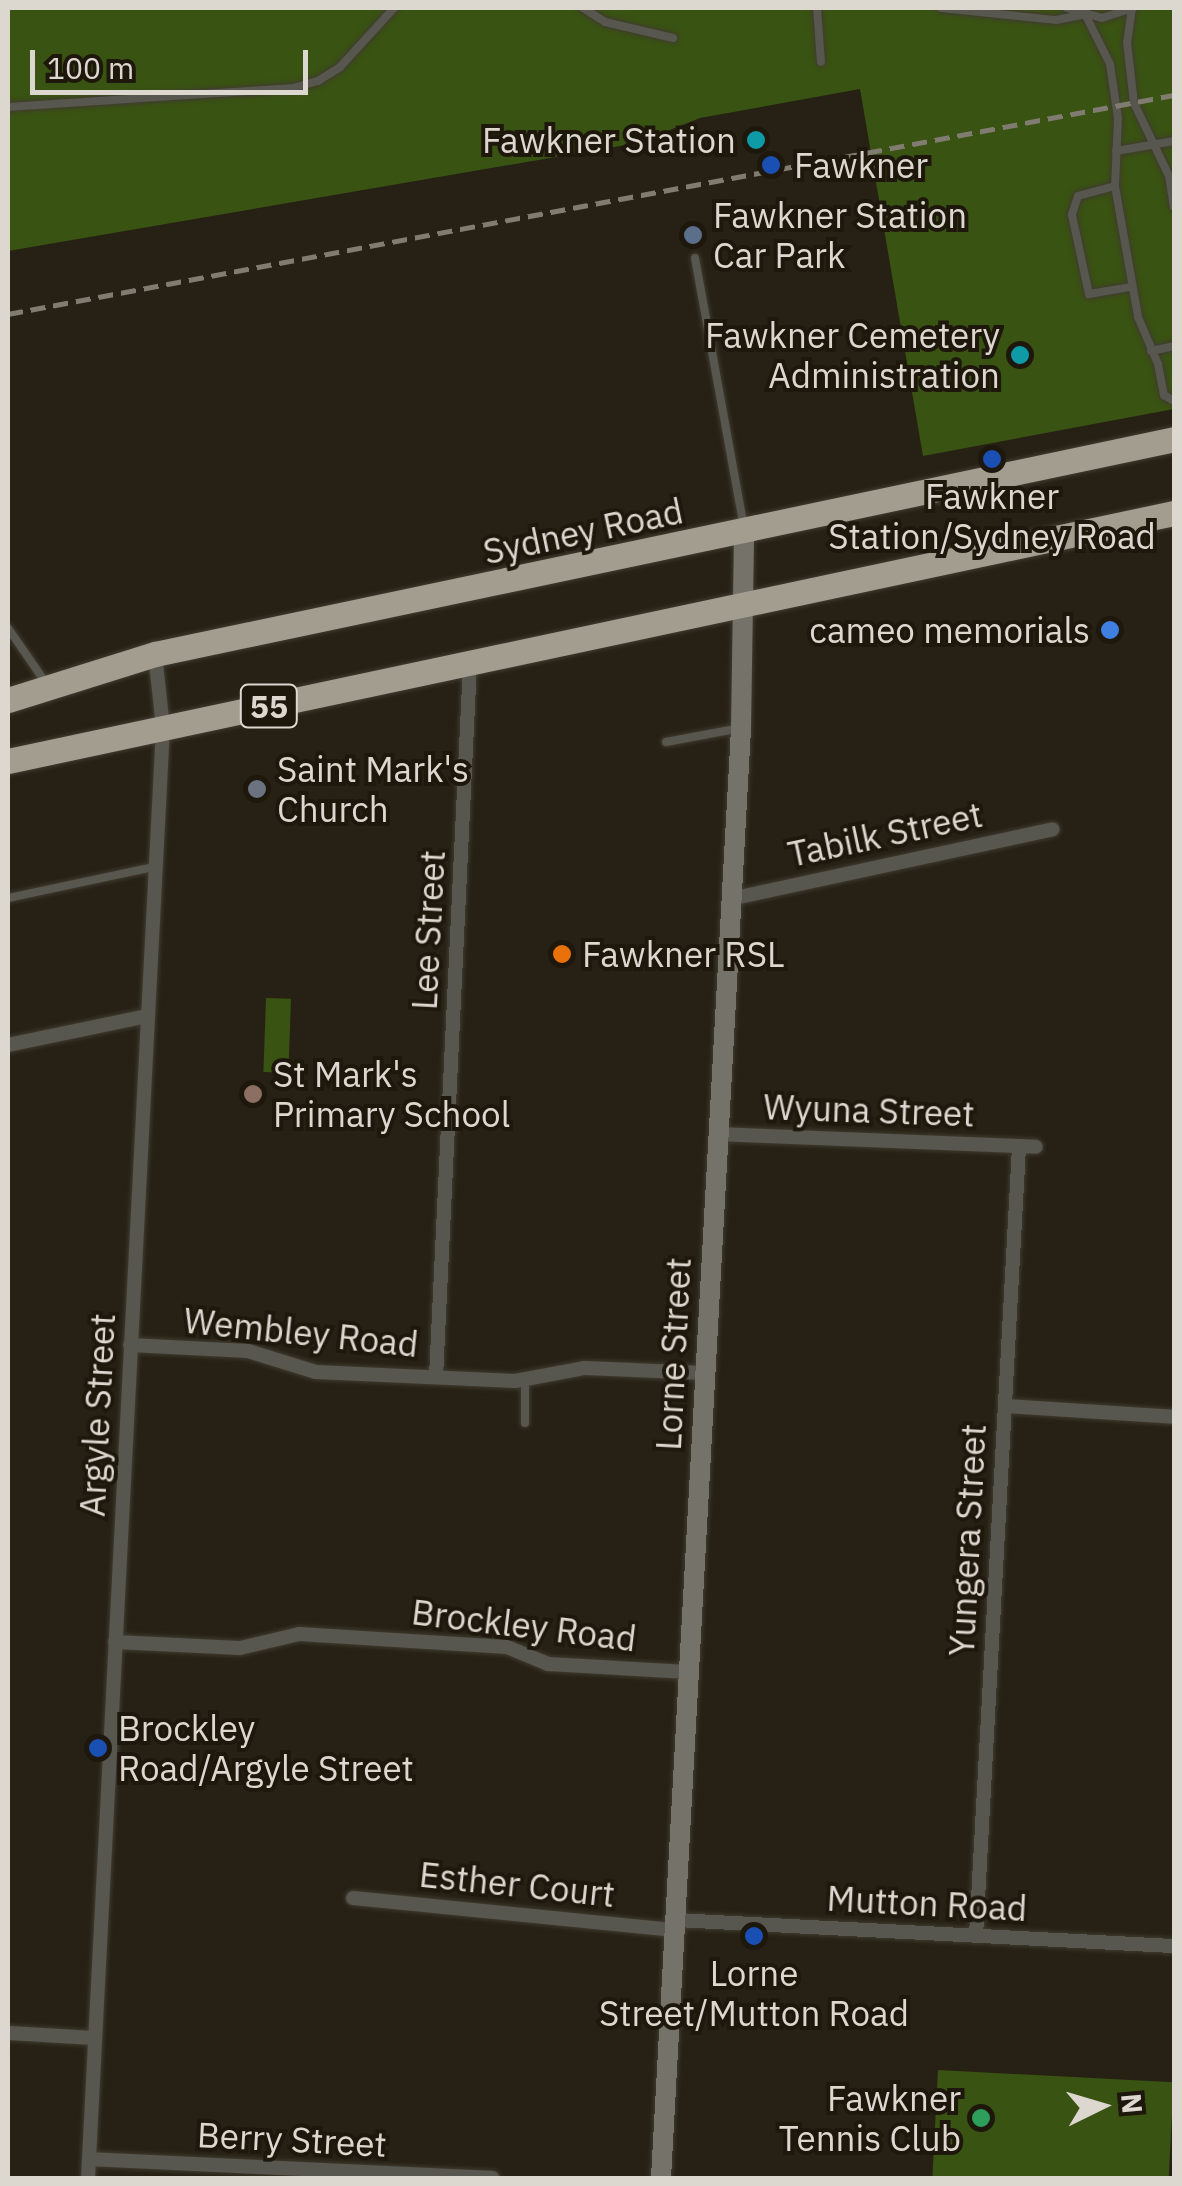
<!DOCTYPE html>
<style>
body{margin:0}
#map{position:relative;width:1182px;height:2186px;overflow:hidden;background:#272115;font-family:"IBM Plex Sans",sans-serif}
div>[style]{position:absolute}
.green>*{inset:0;background:#395312;transform-origin:0 0}
.roads{filter:drop-shadow(0 0 2px #403b2f) drop-shadow(0 0 2px #403b2f)}
.lane>*{height:8px;margin:-4px;padding:0 4px;transform-origin:4px;border-radius:4px;background:#57564f}
.street>*{height:14px;margin:-7px;padding:0 7px;transform-origin:7px;border-radius:7px;background:#57564f}
.secondary>*{height:20px;margin:-10px;padding:0 10px;transform-origin:10px;border-radius:10px;background:#757369}
.highway>*{height:25px;margin:-12.5px;padding:0 12.5px;transform-origin:12.5px;border-radius:12.5px;background:#a29d8e}
.rail>*{height:5px;margin-top:-2.5px;transform-origin:0;background:repeating-linear-gradient(90deg,#817c72 0 15px,transparent 0 23px)}
.dots>*{width:28px;height:28px;translate:-50% -50%;box-sizing:border-box;border:5px solid #1e170c;border-radius:50%}
span{translate:-50% -50%;white-space:nowrap;text-align:center;line-height:1.15;-webkit-text-stroke:8px #1e170c;paint-order:stroke}
.shield-label span{padding:2px 8px;background:#1e170c;border:2px solid;border-radius:8px;-webkit-text-stroke-width:0}
.shield-label{font-size:32px;color:#dcd8d0;font-weight:700}
.poi-label{font-size:35px;color:#dcd8d0}
.right{translate:-100% -50%;text-align:right}
.left{translate:0 -50%;text-align:left}
.street-label{font-size:35px;color:#dcd8d0}
.frame{position:absolute;inset:0;border:10px solid #dcd8d0;pointer-events:none}
.north{position:absolute;left:1052px;top:2056px;width:100px;height:100px;-webkit-text-stroke:8px #1e170c;paint-order:stroke;rotate:85deg;font-size:28px;font-weight:700;line-height:40px;text-align:center;color:#dcd8d0}
.north::after{content:'';display:block;margin:auto;width:35px;height:45px;background:#dcd8d0;clip-path:polygon(50% 0,100% 100%,50% 72%,0 100%)}
.scale{position:absolute;left:30px;top:50px;width:278px;height:45px;box-sizing:border-box;border:5px solid #dcd8d0;border-top:0;padding-left:12px;font-size:30px;line-height:35px;white-space:nowrap;color:#dcd8d0;-webkit-text-stroke:8px #1e170c;paint-order:stroke}
</style>
<div id="map">
<div class="green">
<div style="clip-path:polygon(8px 8px,1174px 8px,1174px 409px,923px 456px,860px 89px,700px 118px,637px 143px,8px 251px)"></div>
<div style="left:266px;top:998px;width:25px;height:74px;rotate:2deg"></div>
<div style="left:938px;top:2070px;width:236px;height:108px;rotate:3deg"></div>
</div>
<div class="roads">
<div class="lane">
<div style="left:583px;top:8px;width:26px;rotate:32deg"></div>
<div style="left:605px;top:22px;width:70px;rotate:13.2deg"></div>
<div style="left:817px;top:8px;width:54px;rotate:85.8deg"></div>
<div style="left:941px;top:8px;width:116px;rotate:6deg"></div>
<div style="left:1056px;top:20px;width:26px;rotate:-11deg"></div>
<div style="left:1067px;top:8px;width:36px;rotate:16deg"></div>
<div style="left:1102px;top:18px;width:33px;rotate:-18deg"></div>
<div style="left:1132px;top:8px;width:34px;rotate:98deg"></div>
<div style="left:1127px;top:42px;width:61px;rotate:83.5deg"></div>
<div style="left:1134px;top:103px;width:81px;rotate:64.4deg"></div>
<div style="left:1169px;top:176px;width:31px;rotate:81deg"></div>
<div style="left:1086px;top:16px;width:54px;rotate:63.4deg"></div>
<div style="left:1110px;top:64px;width:55px;rotate:81.6deg"></div>
<div style="left:1118px;top:118px;width:68px;rotate:92.5deg"></div>
<div style="left:1115px;top:186px;width:133px;rotate:80deg"></div>
<div style="left:1138px;top:317px;width:51px;rotate:66.9deg"></div>
<div style="left:1158px;top:364px;width:32px;rotate:79deg"></div>
<div style="left:1164px;top:395px;width:12px;rotate:31deg"></div>
<div style="left:8px;top:107px;width:286px;rotate:-3.8deg"></div>
<div style="left:293px;top:88px;width:26px;rotate:-16deg"></div>
<div style="left:318px;top:81px;width:26px;rotate:-32deg"></div>
<div style="left:340px;top:67px;width:80px;rotate:-47.5deg"></div>
<div style="left:1116px;top:151px;width:59px;rotate:-9.8deg"></div>
<div style="left:1115px;top:186px;width:38px;rotate:165deg"></div>
<div style="left:1078px;top:196px;width:20px;rotate:108deg"></div>
<div style="left:1072px;top:215px;width:81px;rotate:77.9deg"></div>
<div style="left:1089px;top:294px;width:43px;rotate:-9.5deg"></div>
<div style="left:695px;top:258px;width:269px;rotate:79.7deg"></div>
<div style="left:1151px;top:351px;width:24px;rotate:-12deg"></div>
<div style="left:8px;top:628px;width:67px;rotate:55.4deg"></div>
<div style="left:666px;top:742px;width:76px;rotate:-10.6deg"></div>
<div style="left:8px;top:898px;width:149px;rotate:-12deg"></div>
<div style="left:525px;top:1380px;width:43px;rotate:90deg"></div>
</div>
<div class="street">
<div style="left:730px;top:899px;width:330px;rotate:-12.2deg"></div>
<div style="left:8px;top:1045px;width:142px;rotate:-11.8deg"></div>
<div style="left:717px;top:1134px;width:319px;rotate:2.3deg"></div>
<div style="left:130px;top:1345px;width:118px;rotate:2.9deg"></div>
<div style="left:248px;top:1351px;width:71px;rotate:17.2deg"></div>
<div style="left:316px;top:1372px;width:199px;rotate:2.6deg"></div>
<div style="left:515px;top:1381px;width:70px;rotate:-10.7deg"></div>
<div style="left:584px;top:1368px;width:120px;rotate:2.4deg"></div>
<div style="left:436px;top:1377px;width:713px;rotate:-87.27deg"></div>
<div style="left:1005px;top:1406px;width:169px;rotate:3.7deg"></div>
<div style="left:115px;top:1642px;width:125px;rotate:2.7deg"></div>
<div style="left:240px;top:1648px;width:61px;rotate:-13.3deg"></div>
<div style="left:299px;top:1634px;width:208px;rotate:3.6deg"></div>
<div style="left:507px;top:1647px;width:44px;rotate:22.5deg"></div>
<div style="left:548px;top:1664px;width:139px;rotate:3.3deg"></div>
<div style="left:353px;top:1898px;width:324px;rotate:5.7deg"></div>
<div style="left:676px;top:1920px;width:499px;rotate:3deg"></div>
<div style="left:976px;top:1936px;width:791px;rotate:-86.88deg"></div>
<div style="left:8px;top:2033px;width:87px;rotate:3.3deg"></div>
<div style="left:89px;top:2159px;width:404px;rotate:2.7deg"></div>
<div style="left:88px;top:2178px;width:1453px;rotate:-87.04deg"></div>
<div style="left:163px;top:727px;width:73px;rotate:-96.3deg"></div>
</div>
<div class="secondary">
<div style="left:661px;top:2178px;width:1452px;rotate:-86.84deg"></div>
<div style="left:741px;top:728px;width:195px;rotate:-89.1deg"></div>
</div>
<div class="highway">
<div style="left:8px;top:700px;width:154px;rotate:-17.4deg"></div>
<div style="left:155px;top:654px;width:1041px;rotate:-11.91deg"></div>
<div style="left:8px;top:761px;width:1192px;rotate:-12.01deg"></div>
</div>
</div>
<div class="rail">
<div style="left:8px;top:314px;width:1186px;rotate:-10.64deg"></div>
</div>
<div class="dots">
<div style="left:756px;top:140px;background:#0f9aa8"></div>
<div style="left:771px;top:165px;background:#1a4fb4"></div>
<div style="left:693px;top:235px;background:#5c6f8a"></div>
<div style="left:1020px;top:355px;background:#0f9aa8"></div>
<div style="left:992px;top:459px;background:#1a4fb4"></div>
<div style="left:1110px;top:630px;background:#3f7fe0"></div>
<div style="left:257px;top:789px;background:#6b7280"></div>
<div style="left:562px;top:954px;background:#e8710a"></div>
<div style="left:253px;top:1094px;background:#8d6e63"></div>
<div style="left:98px;top:1748px;background:#1a4fb4"></div>
<div style="left:754px;top:1936px;background:#1a4fb4"></div>
<div style="left:981px;top:2118px;background:#2e9e5b"></div>
</div>
<div class="shield-label">
<span style="left:269px;top:706px">55</span>
</div>
<div class="poi-label">
<span class="right" style="left:736px;top:140px">Fawkner Station</span>
<span class="left" style="left:794px;top:165px">Fawkner</span>
<span class="left" style="left:713px;top:235px">Fawkner Station<br>Car Park</span>
<span class="right" style="left:1000px;top:355px">Fawkner Cemetery<br>Administration</span>
<span style="left:992px;top:516px">Fawkner<br>Station/Sydney Road</span>
<span class="right" style="left:1090px;top:630px">cameo memorials</span>
<span class="left" style="left:277px;top:789px">Saint Mark's<br>Church</span>
<span class="left" style="left:582px;top:954px">Fawkner RSL</span>
<span class="left" style="left:273px;top:1094px">St Mark's<br>Primary School</span>
<span class="left" style="left:118px;top:1748px">Brockley<br>Road/Argyle Street</span>
<span style="left:754px;top:1993px">Lorne<br>Street/Mutton Road</span>
<span class="right" style="left:961px;top:2118px">Fawkner<br>Tennis Club</span>
</div>
<div class="street-label">
<span style="left:583px;top:531px;rotate:-12deg">Sydney Road</span>
<span style="left:885px;top:834px;rotate:-12deg">Tabilk Street</span>
<span style="left:428px;top:930px;rotate:-87deg">Lee Street</span>
<span style="left:869px;top:1110px;rotate:2deg">Wyuna Street</span>
<span style="left:301px;top:1332px;rotate:6deg">Wembley Road</span>
<span style="left:673px;top:1354px;rotate:-87deg">Lorne Street</span>
<span style="left:97px;top:1415px;rotate:-87deg">Argyle Street</span>
<span style="left:967px;top:1540px;rotate:-87deg">Yungera Street</span>
<span style="left:524px;top:1625px;rotate:7deg">Brockley Road</span>
<span style="left:517px;top:1884px;rotate:6deg">Esther Court</span>
<span style="left:927px;top:1903px;rotate:3deg">Mutton Road</span>
<span style="left:292px;top:2139px;rotate:3deg">Berry Street</span>
</div>
<div class="frame"></div>
<div class="north">N</div>
<div class="scale">100 m</div>
</div>
